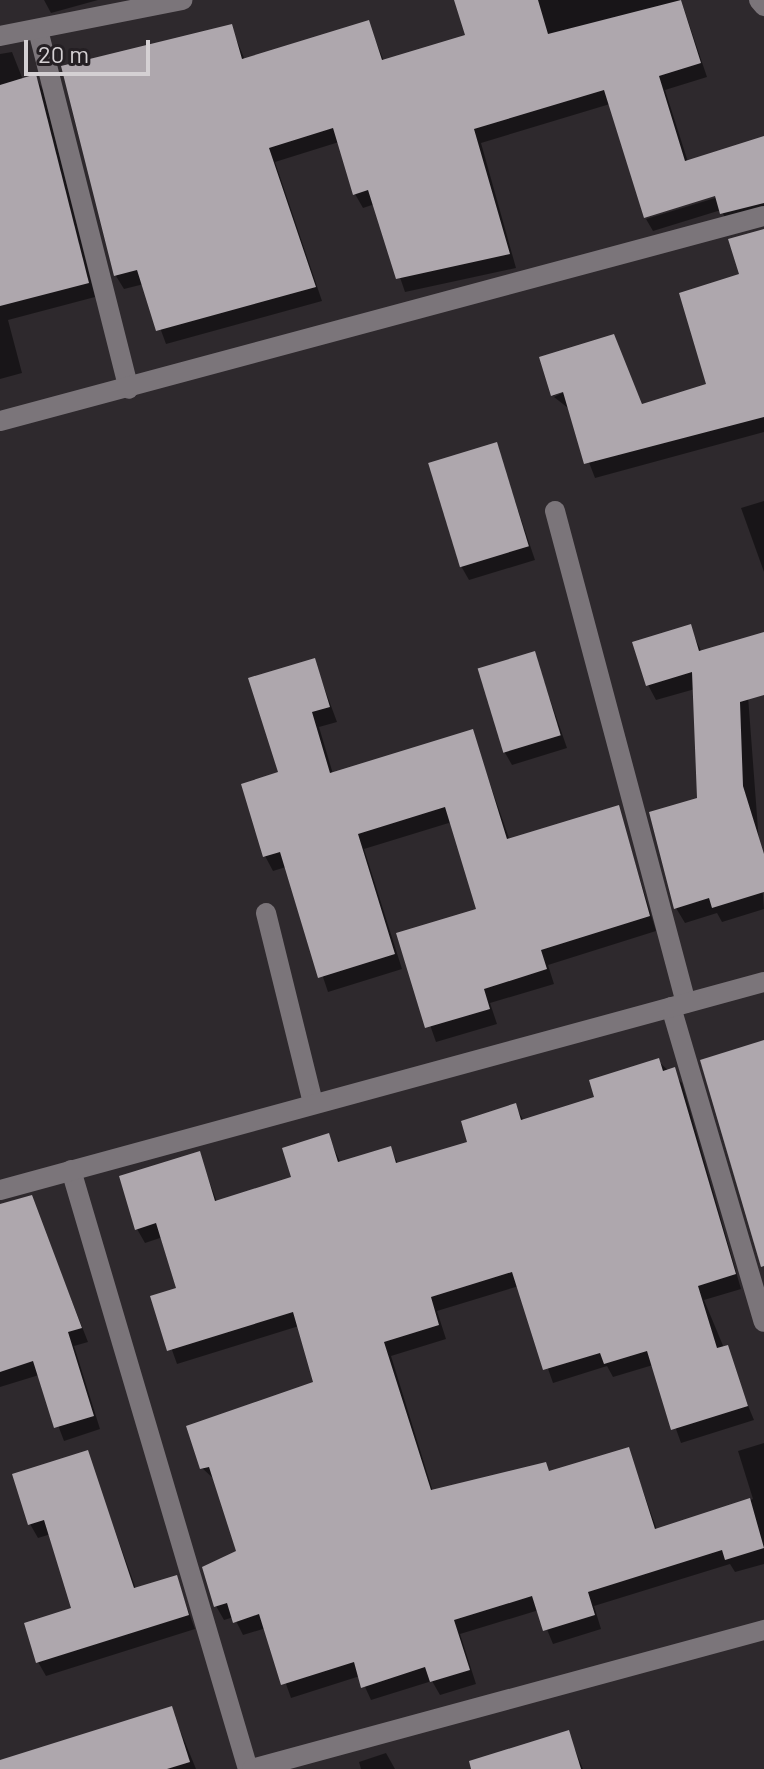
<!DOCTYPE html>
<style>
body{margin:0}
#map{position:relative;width:764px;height:1769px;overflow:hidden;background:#2e292d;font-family:Barlow,sans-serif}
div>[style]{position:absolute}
.shadow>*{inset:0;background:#0007}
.building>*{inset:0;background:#aea7ad;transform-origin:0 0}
.street>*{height:20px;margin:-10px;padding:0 10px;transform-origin:10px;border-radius:10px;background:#7b757a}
span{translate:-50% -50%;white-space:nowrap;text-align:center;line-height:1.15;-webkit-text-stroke:8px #241f23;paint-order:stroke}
.scale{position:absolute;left:24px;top:40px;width:126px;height:36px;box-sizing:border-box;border:4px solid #d4d0d3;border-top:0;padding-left:10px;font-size:24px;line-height:28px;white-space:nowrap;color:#d4d0d3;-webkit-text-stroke:6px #241f23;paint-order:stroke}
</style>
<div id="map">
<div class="shadow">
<div style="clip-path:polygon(44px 0,98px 0,51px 13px)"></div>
<div style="clip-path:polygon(456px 0,681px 0,707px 77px,665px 90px,688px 162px,764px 138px,764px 217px,730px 227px,721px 210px,653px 231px,646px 219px,725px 195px,610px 104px,481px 143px,516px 268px,405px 292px,375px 204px,363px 208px,355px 194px,339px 142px,275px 162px,322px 301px,166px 344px,144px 284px,124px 289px,116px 276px,231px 27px,245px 60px,368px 23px,384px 61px,467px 36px)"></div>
<div style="clip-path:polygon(12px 52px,23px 80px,35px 76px,43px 90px,95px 297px,8px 320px,22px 373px,0 379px,0 54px)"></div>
<div style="clip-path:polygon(764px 232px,764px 432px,595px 478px,568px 408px,554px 397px,572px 388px,553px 396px,542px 358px,613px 337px,643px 406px,709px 386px,742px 276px)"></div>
<div style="clip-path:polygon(496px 445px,535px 560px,469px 580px,461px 566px)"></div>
<div style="clip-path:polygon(764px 501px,764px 572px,741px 508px)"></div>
<div style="clip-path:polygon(690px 627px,702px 653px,745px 656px,764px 909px,722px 922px,717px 913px,685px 923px,676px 908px,699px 799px,695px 689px,656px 700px,648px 685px)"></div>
<div style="clip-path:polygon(534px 653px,567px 748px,512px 765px,504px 751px)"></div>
<div style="clip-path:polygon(314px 660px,337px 722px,319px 727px,333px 774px,472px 732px,510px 841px,618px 808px,656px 931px,548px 965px,554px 984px,490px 1003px,497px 1024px,436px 1042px,398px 934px,479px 910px,452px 822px,364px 849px,402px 969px,328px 992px,286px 867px,273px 871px,265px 856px)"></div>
<div style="clip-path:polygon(658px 1061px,682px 1083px,741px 1289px,704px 1300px,754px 1420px,681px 1443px,653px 1365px,613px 1377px,607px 1366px,553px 1383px,519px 1286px,437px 1311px,446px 1339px,391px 1356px,433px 1492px,545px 1464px,550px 1473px,628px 1449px,657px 1530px,753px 1499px,738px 1451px,764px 1443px,764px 1564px,735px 1572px,730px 1564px,594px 1606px,601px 1629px,553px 1644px,539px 1610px,460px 1634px,476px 1684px,440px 1695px,432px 1681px,371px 1700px,360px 1676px,291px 1698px,266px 1628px,243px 1635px,234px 1617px,224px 1620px,216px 1606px,238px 1552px,215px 1480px,202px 1468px,315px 1384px,299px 1326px,177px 1364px,153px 1297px,179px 1289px,163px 1237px,145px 1243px,137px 1229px,199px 1154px,217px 1202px,294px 1179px,328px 1135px,341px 1164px,390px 1149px,399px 1165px,470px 1143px,515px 1106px,524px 1121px,597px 1099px)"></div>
<div style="clip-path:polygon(31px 1197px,88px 1342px,74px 1346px,100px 1429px,64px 1441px,39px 1375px,0 1387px,0 1207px)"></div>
<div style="clip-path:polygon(87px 1453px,136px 1589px,176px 1577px,195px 1629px,46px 1676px,38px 1662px,74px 1609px,51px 1534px,38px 1538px,30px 1524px)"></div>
<div style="clip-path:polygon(171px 1708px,196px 1769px,52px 1769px)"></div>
<div style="clip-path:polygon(568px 1733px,583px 1769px,516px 1769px)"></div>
<div style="clip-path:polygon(386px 1753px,395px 1769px,361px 1769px,359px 1762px)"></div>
</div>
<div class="building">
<div style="clip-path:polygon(454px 0,538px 0,548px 34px,681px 0,701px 63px,659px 76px,685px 161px,764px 136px,764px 203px,720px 214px,715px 196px,644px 218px,604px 90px,474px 129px,510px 254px,396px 279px,368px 190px,353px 195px,333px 128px,269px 148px,316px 287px,156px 331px,137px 270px,114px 276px,61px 66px,232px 24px,242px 59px,369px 20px,382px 60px,465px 35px)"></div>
<div style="clip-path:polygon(36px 74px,89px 283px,0 306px,0 85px)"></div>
<div style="clip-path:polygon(764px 229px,764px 417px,584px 464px,563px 392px,551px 396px,539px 357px,614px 334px,642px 404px,706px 384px,679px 293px,739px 274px,728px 239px)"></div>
<div style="left:497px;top:442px;width:109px;height:72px;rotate:73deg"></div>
<div style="clip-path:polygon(691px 624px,699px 651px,764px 632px,764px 695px,740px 702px,743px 786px,764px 854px,764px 892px,712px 908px,709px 898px,674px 909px,649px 812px,697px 798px,692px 672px,646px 686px,632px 642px)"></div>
<div style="left:535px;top:651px;width:88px;height:60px;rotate:73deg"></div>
<div style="clip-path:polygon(315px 658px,330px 707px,312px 712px,330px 773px,473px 729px,507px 839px,619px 805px,650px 916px,541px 950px,547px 969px,484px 989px,490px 1009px,425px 1028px,396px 933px,476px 909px,445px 807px,358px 834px,395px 954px,318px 978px,280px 852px,263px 857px,241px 784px,278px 772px,248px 678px)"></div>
<div style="clip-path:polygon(764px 1040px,764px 1266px,761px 1267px,700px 1060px)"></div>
<div style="clip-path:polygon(659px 1058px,663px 1071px,675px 1067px,736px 1274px,698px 1286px,717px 1348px,728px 1345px,748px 1406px,671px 1430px,647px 1351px,604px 1364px,600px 1353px,543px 1370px,512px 1272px,431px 1297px,439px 1325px,384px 1342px,431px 1490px,546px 1462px,549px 1471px,629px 1447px,655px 1529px,750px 1498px,764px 1548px,725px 1560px,722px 1550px,588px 1592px,595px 1615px,543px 1631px,532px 1596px,454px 1620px,470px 1670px,430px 1682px,425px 1667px,361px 1688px,354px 1662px,281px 1685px,259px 1614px,233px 1623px,227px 1603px,214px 1607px,202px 1567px,236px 1551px,209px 1467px,200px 1469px,186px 1426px,313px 1382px,293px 1312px,167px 1351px,150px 1296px,176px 1288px,156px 1223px,135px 1230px,119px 1176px,200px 1151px,215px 1201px,291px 1177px,282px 1148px,329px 1133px,338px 1162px,391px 1146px,396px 1163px,467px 1142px,461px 1121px,516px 1103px,521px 1120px,594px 1097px,589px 1080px)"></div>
<div style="clip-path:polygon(32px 1195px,82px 1328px,68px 1332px,94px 1416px,54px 1428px,33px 1361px,0 1372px,0 1204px)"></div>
<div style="clip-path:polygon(88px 1450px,134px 1588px,177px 1575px,189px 1615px,36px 1663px,24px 1623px,71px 1608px,44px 1520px,28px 1525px,12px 1474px)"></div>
<div style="clip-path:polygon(172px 1706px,190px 1762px,167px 1769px,0 1769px,0 1760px)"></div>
<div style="clip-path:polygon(569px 1730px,581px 1769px,471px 1769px,469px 1761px)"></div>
</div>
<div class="street">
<div style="left:759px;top:0;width:8px;rotate:50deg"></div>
<div style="left:38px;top:30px;width:370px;rotate:75.8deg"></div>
<div style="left:0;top:36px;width:186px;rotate:-11.2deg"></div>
<div style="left:0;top:421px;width:791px;rotate:-15.02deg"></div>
<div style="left:555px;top:511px;width:509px;rotate:75.09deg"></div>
<div style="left:266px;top:913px;width:196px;rotate:76.1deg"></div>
<div style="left:671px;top:1007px;width:328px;rotate:73.6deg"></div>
<div style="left:71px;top:1170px;width:625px;rotate:73.54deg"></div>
<div style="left:0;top:1190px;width:792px;rotate:-15.23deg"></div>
<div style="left:252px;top:1769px;width:531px;rotate:-15.19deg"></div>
</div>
<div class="scale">20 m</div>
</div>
